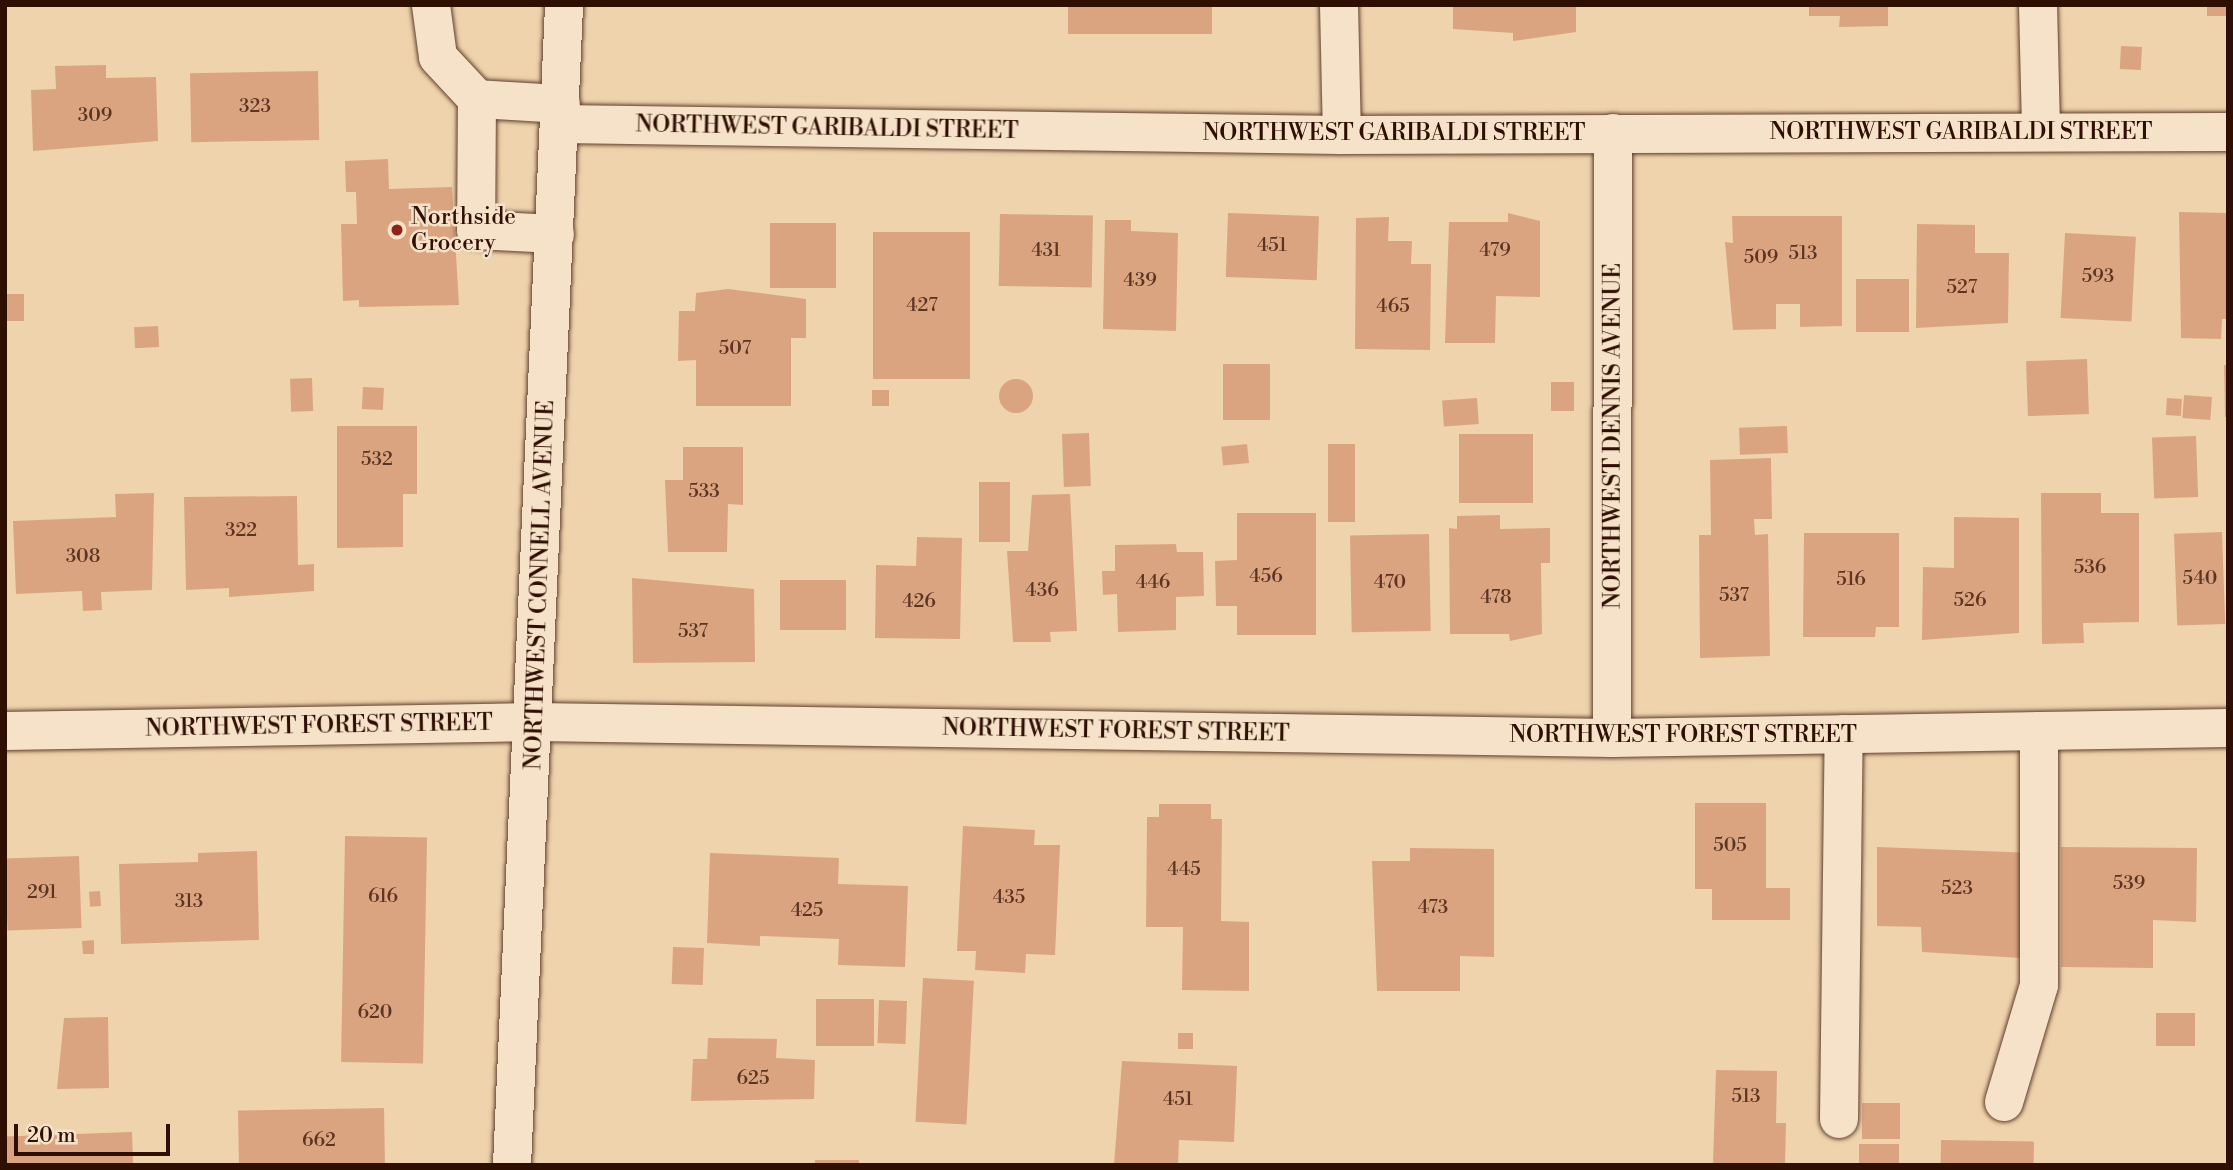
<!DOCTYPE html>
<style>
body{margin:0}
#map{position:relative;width:2233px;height:1170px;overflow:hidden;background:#efd3ac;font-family:"Libre Bodoni",serif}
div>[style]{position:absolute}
.building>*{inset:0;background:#dba481;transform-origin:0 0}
.round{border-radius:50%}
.roads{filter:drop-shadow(0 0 2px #60402d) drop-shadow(0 0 2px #60402d)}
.minor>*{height:38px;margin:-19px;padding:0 19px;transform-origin:19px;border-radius:19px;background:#f5e2c9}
.dots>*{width:19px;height:19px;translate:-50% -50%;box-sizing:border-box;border:4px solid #f5e2c9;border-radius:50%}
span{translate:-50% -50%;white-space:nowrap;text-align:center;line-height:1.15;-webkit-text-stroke:5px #f5e2c9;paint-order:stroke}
.number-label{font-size:19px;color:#5b3422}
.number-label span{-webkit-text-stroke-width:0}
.street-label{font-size:23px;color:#300f03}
.poi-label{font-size:23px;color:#300f03}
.left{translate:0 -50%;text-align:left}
.frame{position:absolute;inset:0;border:7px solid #300f03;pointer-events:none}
.scale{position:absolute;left:14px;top:1124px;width:156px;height:32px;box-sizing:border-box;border:4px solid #300f03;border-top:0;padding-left:9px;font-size:21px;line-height:24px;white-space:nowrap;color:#300f03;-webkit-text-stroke:5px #f5e2c9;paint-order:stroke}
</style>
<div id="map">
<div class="building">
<div style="left:1068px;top:5px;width:144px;height:29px"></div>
<div style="clip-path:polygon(1453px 5px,1576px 5px,1576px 32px,1513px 41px,1513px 33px,1453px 29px)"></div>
<div style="clip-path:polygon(1809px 5px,1888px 5px,1888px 26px,1839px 27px,1840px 16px,1809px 16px)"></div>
<div style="left:2207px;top:5px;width:21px;height:11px"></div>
<div style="left:2121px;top:46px;width:21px;height:23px;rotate:3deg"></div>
<div style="clip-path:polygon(106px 65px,106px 78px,156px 77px,158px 141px,33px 151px,31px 90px,56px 89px,55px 66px)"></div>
<div style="left:318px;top:71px;width:69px;height:128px;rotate:89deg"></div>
<div style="clip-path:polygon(388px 159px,389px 189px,452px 187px,459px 305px,359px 307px,359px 300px,343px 301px,341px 224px,357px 224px,356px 192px,346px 192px,345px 161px)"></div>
<div style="clip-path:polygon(2179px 212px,2228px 213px,2228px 319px,2222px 319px,2221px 339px,2181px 338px)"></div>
<div style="left:1228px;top:213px;width:91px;height:64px;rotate:2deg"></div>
<div style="clip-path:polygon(1508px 213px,1540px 221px,1540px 297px,1496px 296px,1495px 343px,1445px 343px,1449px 222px,1508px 222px)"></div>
<div style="left:1000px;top:214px;width:93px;height:72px;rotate:1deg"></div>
<div style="clip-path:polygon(1732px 216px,1842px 216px,1842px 326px,1800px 327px,1800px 304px,1776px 304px,1776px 329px,1733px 330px,1725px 242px,1733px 243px)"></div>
<div style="clip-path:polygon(1389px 217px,1388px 241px,1412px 241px,1411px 264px,1431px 264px,1430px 350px,1355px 349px,1356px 218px)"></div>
<div style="clip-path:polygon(1105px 220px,1131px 220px,1131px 231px,1178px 233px,1176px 331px,1103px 329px)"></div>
<div style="left:770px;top:223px;width:66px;height:65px"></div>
<div style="clip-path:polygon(1917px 224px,1975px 225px,1975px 253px,2009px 253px,2008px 323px,1916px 328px)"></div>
<div style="left:873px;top:232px;width:97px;height:147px"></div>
<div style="left:2065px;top:233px;width:71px;height:85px;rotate:3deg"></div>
<div style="left:1909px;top:279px;width:53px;height:53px;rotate:90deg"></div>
<div style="clip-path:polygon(728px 289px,806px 299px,806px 338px,791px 338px,791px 406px,696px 406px,696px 360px,678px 361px,679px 311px,695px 311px,696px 293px)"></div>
<div style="left:5px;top:294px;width:19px;height:27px"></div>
<div style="left:158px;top:326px;width:21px;height:24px;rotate:87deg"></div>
<div style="left:2087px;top:359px;width:55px;height:61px;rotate:88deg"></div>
<div style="left:1223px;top:364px;width:47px;height:56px"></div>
<div style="clip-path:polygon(2224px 365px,2228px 365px,2228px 417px,2225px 417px)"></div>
<div style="left:312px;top:378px;width:33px;height:22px;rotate:88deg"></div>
<div class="round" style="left:999px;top:379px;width:34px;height:34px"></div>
<div style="left:1551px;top:382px;width:23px;height:29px"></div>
<div style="left:363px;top:387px;width:21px;height:22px;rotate:3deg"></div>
<div style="left:889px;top:390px;width:16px;height:17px;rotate:90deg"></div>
<div style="left:2184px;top:395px;width:28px;height:23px;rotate:4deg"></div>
<div style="left:1477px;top:398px;width:26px;height:35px;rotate:86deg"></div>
<div style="left:2167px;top:398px;width:15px;height:17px;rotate:4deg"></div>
<div style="clip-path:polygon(337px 426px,417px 426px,417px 494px,403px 494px,403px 547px,337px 548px)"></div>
<div style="left:1787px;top:426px;width:27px;height:48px;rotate:88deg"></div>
<div style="left:1089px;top:433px;width:53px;height:27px;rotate:88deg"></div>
<div style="left:1459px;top:434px;width:74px;height:69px"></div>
<div style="left:2196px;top:436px;width:61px;height:44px;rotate:88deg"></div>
<div style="left:1247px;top:444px;width:19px;height:26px;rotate:84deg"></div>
<div style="left:1328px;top:444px;width:27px;height:78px"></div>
<div style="clip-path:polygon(683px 447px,743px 447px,743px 505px,728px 504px,727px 552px,668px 552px,665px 480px,683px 480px)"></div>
<div style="clip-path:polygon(1771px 458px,1772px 519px,1754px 519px,1755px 535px,1768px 534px,1770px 656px,1700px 658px,1699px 535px,1711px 535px,1710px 460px)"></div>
<div style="left:1010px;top:482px;width:60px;height:31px;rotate:90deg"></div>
<div style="clip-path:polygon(154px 493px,152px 590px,101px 592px,102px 610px,83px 611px,82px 591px,16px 594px,13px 521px,116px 517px,115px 494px)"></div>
<div style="clip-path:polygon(2041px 493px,2101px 493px,2101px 513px,2139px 513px,2139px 622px,2083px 623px,2084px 643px,2042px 644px)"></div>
<div style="clip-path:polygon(1070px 494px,1077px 631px,1050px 632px,1051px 642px,1013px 642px,1007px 551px,1028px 551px,1032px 495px)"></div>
<div style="clip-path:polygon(297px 496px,298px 565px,314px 564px,314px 591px,229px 597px,229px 588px,186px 590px,184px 497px)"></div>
<div style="clip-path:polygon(1237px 513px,1316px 513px,1316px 635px,1237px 635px,1237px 606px,1216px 606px,1215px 561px,1237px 560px)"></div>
<div style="clip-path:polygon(1500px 515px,1500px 529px,1550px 528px,1550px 563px,1541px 563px,1542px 634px,1510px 641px,1509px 634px,1450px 634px,1449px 528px,1457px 529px,1457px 516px)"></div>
<div style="clip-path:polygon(1954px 517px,2019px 518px,2019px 633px,1922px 640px,1923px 567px,1954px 568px)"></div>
<div style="left:2222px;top:532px;width:92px;height:48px;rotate:88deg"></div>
<div style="clip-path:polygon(1804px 533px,1899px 533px,1899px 627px,1876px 627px,1875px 637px,1803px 637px)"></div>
<div style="left:1429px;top:534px;width:97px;height:79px;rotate:89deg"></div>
<div style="clip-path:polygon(917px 537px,962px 538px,960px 639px,875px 638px,876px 565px,916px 566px)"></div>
<div style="clip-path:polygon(1176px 544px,1177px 552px,1203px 552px,1204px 596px,1176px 597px,1176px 630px,1118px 632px,1117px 594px,1103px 595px,1102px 571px,1115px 571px,1115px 545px)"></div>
<div style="clip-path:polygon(632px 578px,754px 589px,755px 662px,633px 663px)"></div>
<div style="left:780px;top:580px;width:66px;height:50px"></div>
<div style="clip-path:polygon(1695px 803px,1766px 803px,1766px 888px,1790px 888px,1790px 920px,1712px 920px,1712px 889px,1695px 889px)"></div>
<div style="clip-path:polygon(1159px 804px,1211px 804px,1211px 819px,1222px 819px,1221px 921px,1249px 922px,1249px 991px,1182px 990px,1183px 927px,1146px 927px,1147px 817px,1159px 817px)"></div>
<div style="clip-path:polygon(963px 826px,1035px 830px,1034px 845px,1060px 845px,1055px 955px,1026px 954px,1025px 973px,975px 970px,976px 951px,957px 951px)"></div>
<div style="left:345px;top:836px;width:82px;height:226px;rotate:1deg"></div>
<div style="clip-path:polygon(1877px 847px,2036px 853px,2037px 959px,1922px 952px,1921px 927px,1877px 926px)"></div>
<div style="clip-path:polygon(2061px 847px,2197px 848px,2196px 922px,2153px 920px,2153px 968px,2061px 967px)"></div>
<div style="clip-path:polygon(1410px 848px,1494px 849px,1494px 957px,1460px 956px,1460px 991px,1377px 991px,1372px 861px,1410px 861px)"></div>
<div style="clip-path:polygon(257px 851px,259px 940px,121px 944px,119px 864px,198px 862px,198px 853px)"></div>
<div style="clip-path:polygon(710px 853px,839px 858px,838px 884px,908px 886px,905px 967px,838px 965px,839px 939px,760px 936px,760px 946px,707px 943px)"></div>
<div style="left:79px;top:856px;width:72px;height:74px;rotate:88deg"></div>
<div style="left:100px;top:891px;width:15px;height:11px;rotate:86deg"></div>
<div style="clip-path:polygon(94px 940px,94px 954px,83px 954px,82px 941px)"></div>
<div style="left:673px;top:947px;width:31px;height:37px;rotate:2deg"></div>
<div style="left:923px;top:978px;width:51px;height:144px;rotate:3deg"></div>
<div style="left:816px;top:999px;width:58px;height:47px"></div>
<div style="left:879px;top:1000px;width:28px;height:43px;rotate:2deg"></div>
<div style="left:2195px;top:1013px;width:33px;height:39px;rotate:90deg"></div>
<div style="clip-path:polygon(108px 1017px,109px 1088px,57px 1089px,64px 1018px)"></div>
<div style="left:1178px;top:1033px;width:15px;height:16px"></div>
<div style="clip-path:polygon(708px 1038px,777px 1039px,776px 1058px,815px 1060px,814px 1099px,691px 1101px,693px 1059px,707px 1059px)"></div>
<div style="clip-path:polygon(1122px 1061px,1237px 1066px,1234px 1142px,1179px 1140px,1178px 1165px,1114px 1165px)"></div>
<div style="clip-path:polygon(1716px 1070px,1777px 1071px,1776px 1123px,1786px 1123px,1785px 1165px,1713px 1165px)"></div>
<div style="left:1900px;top:1103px;width:36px;height:38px;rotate:90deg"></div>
<div style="left:384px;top:1108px;width:57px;height:146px;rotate:89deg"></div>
<div style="left:132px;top:1132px;width:33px;height:127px;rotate:88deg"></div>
<div style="left:1941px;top:1140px;width:93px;height:25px;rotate:1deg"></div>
<div style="left:1859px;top:1144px;width:40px;height:21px"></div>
<div style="left:815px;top:1160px;width:44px;height:5px"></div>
</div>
<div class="roads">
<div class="minor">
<div style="left:431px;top:5px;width:52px;rotate:82.3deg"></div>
<div style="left:438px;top:57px;width:57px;rotate:47.1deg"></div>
<div style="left:477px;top:99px;width:131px;rotate:90.4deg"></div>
<div style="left:476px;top:230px;width:79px;rotate:2.9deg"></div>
<div style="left:1339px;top:5px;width:130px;rotate:88.7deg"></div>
<div style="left:2038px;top:5px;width:126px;rotate:88.6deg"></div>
<div style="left:477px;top:99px;width:84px;rotate:3.4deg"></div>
<div style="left:560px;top:124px;width:782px;rotate:0.81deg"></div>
<div style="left:1342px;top:135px;width:886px;rotate:-0.19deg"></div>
<div style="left:5px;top:731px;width:530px;rotate:-0.97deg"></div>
<div style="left:535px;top:722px;width:1077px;rotate:0.85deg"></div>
<div style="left:1612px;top:738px;width:616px;rotate:-0.93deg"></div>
<div style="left:1612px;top:738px;width:605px;rotate:-89.91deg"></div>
<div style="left:2004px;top:1102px;width:122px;rotate:-73.3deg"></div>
<div style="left:2039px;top:985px;width:254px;rotate:-90deg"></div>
<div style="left:1839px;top:1119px;width:385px;rotate:-89.3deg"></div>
<div style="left:512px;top:1165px;width:1161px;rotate:-87.43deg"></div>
</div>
</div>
<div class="dots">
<div style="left:397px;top:230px;background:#8f2418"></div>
</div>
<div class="number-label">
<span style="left:255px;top:107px">323</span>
<span style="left:95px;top:116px">309</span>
<span style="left:1272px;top:246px">451</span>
<span style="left:1046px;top:251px">431</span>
<span style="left:1495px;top:251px">479</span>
<span style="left:1803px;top:254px">513</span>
<span style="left:1761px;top:258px">509</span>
<span style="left:2098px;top:277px">593</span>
<span style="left:1140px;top:281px">439</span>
<span style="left:1962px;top:288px">527</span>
<span style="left:922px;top:306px">427</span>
<span style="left:1393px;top:307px">465</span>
<span style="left:735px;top:349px">507</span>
<span style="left:377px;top:460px">532</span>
<span style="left:704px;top:492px">533</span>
<span style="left:241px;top:531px">322</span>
<span style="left:83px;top:557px">308</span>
<span style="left:2090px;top:568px">536</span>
<span style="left:1266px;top:577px">456</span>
<span style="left:2200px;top:579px">540</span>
<span style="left:1851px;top:580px">516</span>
<span style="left:1153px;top:583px">446</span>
<span style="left:1390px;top:583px">470</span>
<span style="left:1042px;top:591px">436</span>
<span style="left:1734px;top:596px">537</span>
<span style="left:1496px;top:598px">478</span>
<span style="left:1970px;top:601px">526</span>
<span style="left:919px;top:602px">426</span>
<span style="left:693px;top:632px">537</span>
<span style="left:1730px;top:846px">505</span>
<span style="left:1184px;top:870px">445</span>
<span style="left:2129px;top:884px">539</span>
<span style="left:1957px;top:889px">523</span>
<span style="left:42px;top:893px">291</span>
<span style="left:383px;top:897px">616</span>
<span style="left:1009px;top:898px">435</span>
<span style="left:189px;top:902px">313</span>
<span style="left:1433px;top:908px">473</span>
<span style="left:807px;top:911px">425</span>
<span style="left:375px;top:1013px">620</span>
<span style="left:753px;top:1079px">625</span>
<span style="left:1746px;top:1097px">513</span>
<span style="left:1178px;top:1100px">451</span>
<span style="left:319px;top:1141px">662</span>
</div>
<div class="street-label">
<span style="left:827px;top:128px;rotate:1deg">NORTHWEST GARIBALDI STREET</span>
<span style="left:1961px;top:132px">NORTHWEST GARIBALDI STREET</span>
<span style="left:1394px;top:133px">NORTHWEST GARIBALDI STREET</span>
<span style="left:1613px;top:436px;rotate:-90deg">NORTHWEST DENNIS AVENUE</span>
<span style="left:540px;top:585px;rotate:-88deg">NORTHWEST CONNELL AVENUE</span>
<span style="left:319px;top:726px;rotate:-1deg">NORTHWEST FOREST STREET</span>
<span style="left:1116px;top:731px;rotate:1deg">NORTHWEST FOREST STREET</span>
<span style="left:1683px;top:735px">NORTHWEST FOREST STREET</span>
</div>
<div class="poi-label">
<span class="left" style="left:411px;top:230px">Northside<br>Grocery</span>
</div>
<div class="frame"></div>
<div class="scale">20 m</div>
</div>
